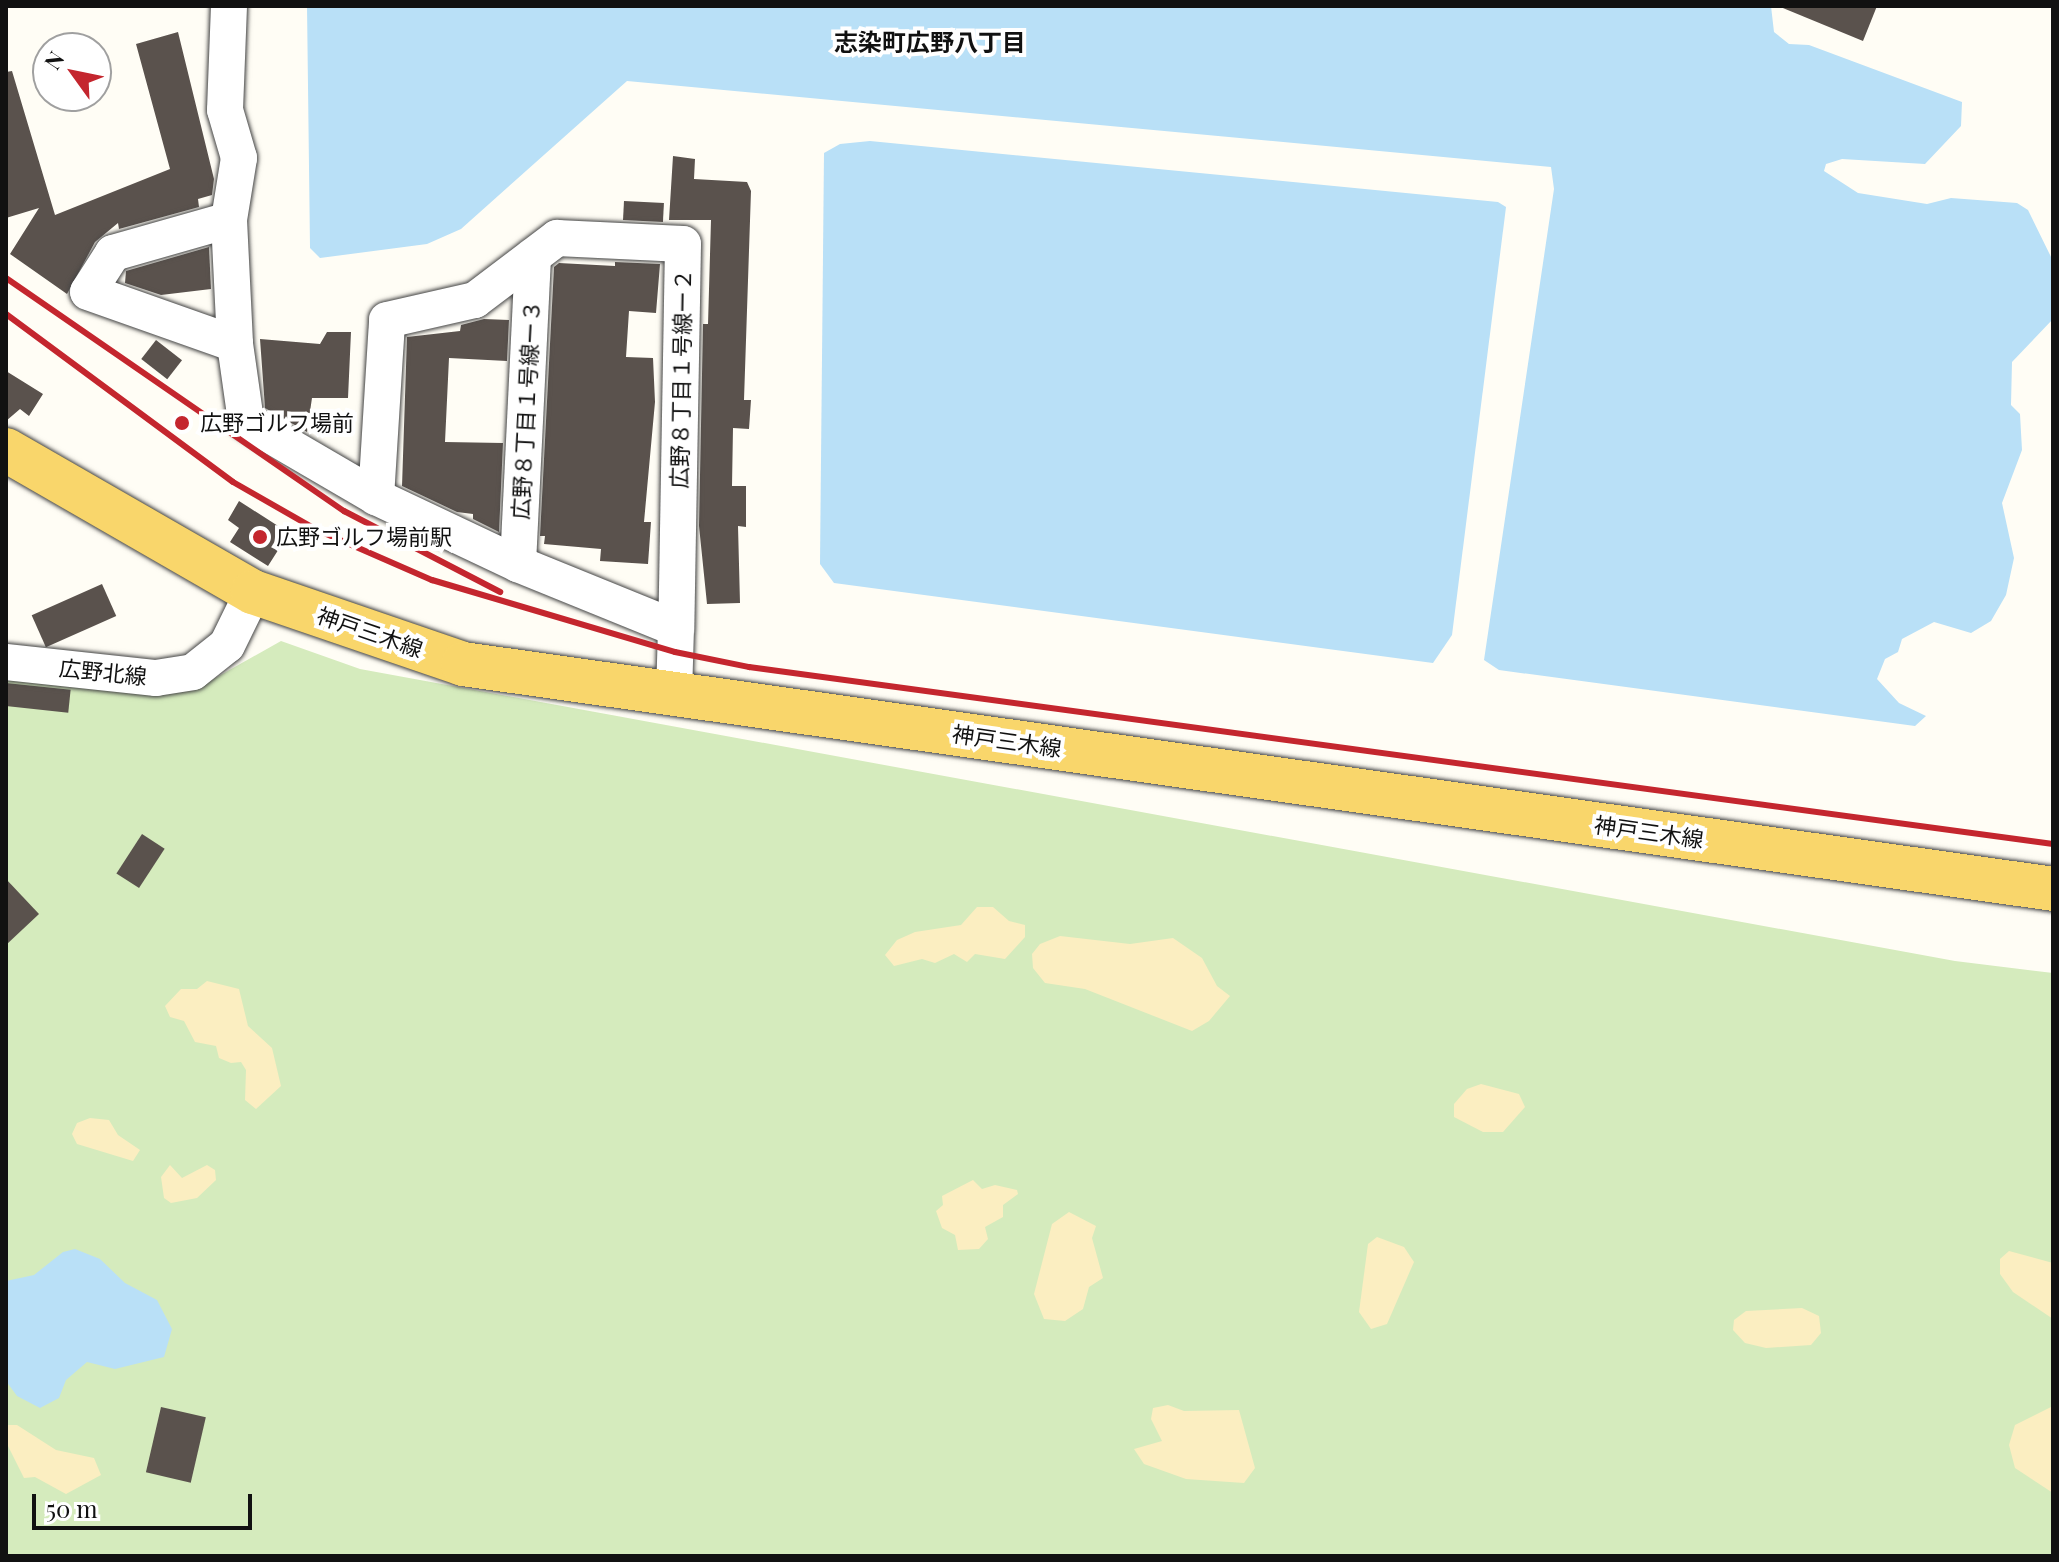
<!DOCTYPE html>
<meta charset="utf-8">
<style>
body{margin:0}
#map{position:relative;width:2059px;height:1562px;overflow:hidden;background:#fffdf5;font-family:"Playfair Display","Noto Sans JP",serif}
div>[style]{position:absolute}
.green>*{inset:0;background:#d5ebbd}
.sand>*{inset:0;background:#fbeec1}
.water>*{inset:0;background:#b9e0f7}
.building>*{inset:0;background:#5a524d;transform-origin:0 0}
.roads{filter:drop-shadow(0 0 2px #444) drop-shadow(0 0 2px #444)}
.minor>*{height:36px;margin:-18px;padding:0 18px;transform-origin:18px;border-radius:18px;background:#fff}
.primary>*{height:44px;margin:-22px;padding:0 22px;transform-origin:22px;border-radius:22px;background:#f9d66b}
.rail>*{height:6px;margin:-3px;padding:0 3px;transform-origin:3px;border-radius:3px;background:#c4262e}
.dots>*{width:22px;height:22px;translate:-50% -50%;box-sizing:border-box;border:4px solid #fff;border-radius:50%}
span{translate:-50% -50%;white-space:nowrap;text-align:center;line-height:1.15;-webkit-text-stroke:8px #fff;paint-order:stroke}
.street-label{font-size:22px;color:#111}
.poi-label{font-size:22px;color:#111}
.left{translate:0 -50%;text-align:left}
.neighbourhood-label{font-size:24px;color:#111;font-weight:700}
.frame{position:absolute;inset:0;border:8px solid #111;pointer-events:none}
.north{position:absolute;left:32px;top:32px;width:80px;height:80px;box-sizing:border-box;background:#fff;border:2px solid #a0a0a0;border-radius:50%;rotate:303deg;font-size:22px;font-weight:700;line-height:32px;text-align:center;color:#111}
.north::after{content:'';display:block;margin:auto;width:28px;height:36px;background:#c4262e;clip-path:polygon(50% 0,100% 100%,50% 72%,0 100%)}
.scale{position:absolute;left:32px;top:1494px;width:220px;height:36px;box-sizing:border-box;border:4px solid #111;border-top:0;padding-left:10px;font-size:24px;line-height:28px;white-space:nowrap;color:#111;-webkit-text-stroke:6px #fff;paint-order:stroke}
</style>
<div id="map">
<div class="green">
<div style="clip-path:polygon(281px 641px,360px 669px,1955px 961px,2053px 973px,2053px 1556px,6px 1556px,6px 676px,194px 690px)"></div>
</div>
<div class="sand">
<div style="clip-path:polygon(977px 907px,993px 907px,1009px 921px,1025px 925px,1025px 937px,1005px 959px,975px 954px,967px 962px,954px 954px,935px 963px,922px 959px,894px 966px,885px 955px,897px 940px,915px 932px,961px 925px)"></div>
<div style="clip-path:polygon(1060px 936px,1130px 944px,1173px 938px,1202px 958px,1217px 986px,1230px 996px,1209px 1021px,1192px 1031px,1085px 989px,1045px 983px,1033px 968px,1032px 954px,1040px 944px)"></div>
<div style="clip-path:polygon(207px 981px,239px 989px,248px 1026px,272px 1048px,281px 1086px,256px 1109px,245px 1100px,246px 1070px,241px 1062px,231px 1063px,219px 1058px,216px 1046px,195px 1042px,184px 1021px,170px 1017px,165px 1006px,181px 989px,197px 989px)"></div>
<div style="clip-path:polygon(1481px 1084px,1519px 1094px,1525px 1107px,1503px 1132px,1483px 1132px,1454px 1117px,1454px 1104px,1467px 1089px)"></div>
<div style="clip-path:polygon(90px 1118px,109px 1120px,118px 1135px,140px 1150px,133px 1161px,77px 1144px,72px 1134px,77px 1123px)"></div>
<div style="clip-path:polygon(170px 1165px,182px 1178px,207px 1165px,215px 1170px,216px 1180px,197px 1198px,171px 1203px,164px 1198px,161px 1177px)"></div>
<div style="clip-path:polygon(973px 1180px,982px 1189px,995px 1185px,1017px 1190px,1018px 1194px,1003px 1205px,1003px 1217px,985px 1227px,988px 1239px,979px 1249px,958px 1250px,955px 1235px,942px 1228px,936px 1211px,943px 1205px,942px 1196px)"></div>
<div style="clip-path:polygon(1069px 1212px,1096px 1226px,1092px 1238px,1103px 1278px,1089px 1287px,1083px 1309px,1065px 1321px,1044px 1319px,1034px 1294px,1052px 1224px)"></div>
<div style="clip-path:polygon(1377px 1237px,1404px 1247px,1414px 1262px,1387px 1324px,1371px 1329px,1359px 1312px,1368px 1244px)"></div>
<div style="clip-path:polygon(2009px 1251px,2053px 1263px,2053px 1319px,2013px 1292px,2000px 1274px,2000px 1259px)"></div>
<div style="clip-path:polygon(1802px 1308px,1819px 1316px,1821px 1333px,1811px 1345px,1766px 1348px,1745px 1343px,1733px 1330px,1734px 1320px,1746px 1311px)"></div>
<div style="clip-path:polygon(1168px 1405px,1184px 1411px,1239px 1410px,1255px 1468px,1244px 1483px,1186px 1479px,1144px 1464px,1134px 1449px,1162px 1441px,1151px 1419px,1153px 1408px)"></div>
<div style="clip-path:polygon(2053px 1406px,2053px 1493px,2015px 1468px,2009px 1445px,2015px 1425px)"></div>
<div style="clip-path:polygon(6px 1425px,17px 1425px,56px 1450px,94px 1458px,101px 1475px,66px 1494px,35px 1477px,24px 1478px,6px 1442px)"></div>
</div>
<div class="water">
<div style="clip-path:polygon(307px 6px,1771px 6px,1774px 32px,1789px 44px,1809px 45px,1962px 102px,1961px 126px,1925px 164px,1842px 159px,1826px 164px,1824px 171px,1858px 193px,1927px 204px,1951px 198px,2017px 203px,2028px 210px,2053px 261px,2053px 319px,2012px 362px,2011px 405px,2020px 414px,2022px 450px,2002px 503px,2014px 558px,2006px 595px,1991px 621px,1971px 633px,1934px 622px,1902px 639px,1898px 652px,1885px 659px,1877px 679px,1899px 703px,1926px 716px,1915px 726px,1499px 670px,1484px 660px,1554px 189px,1551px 167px,627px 81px,461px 229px,427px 244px,320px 258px,310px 248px)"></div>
<div style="clip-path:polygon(870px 141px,1498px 202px,1506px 207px,1452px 635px,1433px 663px,834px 583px,820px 564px,824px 153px,840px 144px)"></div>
<div style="clip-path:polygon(75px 1249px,100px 1259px,125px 1283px,157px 1300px,172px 1329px,164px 1357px,115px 1369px,87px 1362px,66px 1380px,59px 1398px,40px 1408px,17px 1396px,6px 1381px,6px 1281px,34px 1275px,63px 1252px)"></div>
</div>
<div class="building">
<div style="clip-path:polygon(1778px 6px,1877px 6px,1863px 41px)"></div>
<div style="clip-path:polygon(178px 32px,214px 179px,212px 195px,198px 199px,199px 207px,119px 229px,118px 223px,95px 242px,67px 294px,10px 254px,39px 208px,6px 218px,6px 72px,12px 71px,55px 215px,170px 169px,136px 44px)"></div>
<div style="clip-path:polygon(673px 156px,695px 159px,694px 179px,747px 182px,751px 191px,744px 400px,751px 400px,749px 429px,733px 428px,732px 486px,746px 486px,746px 527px,738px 526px,740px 603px,707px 604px,699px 526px,703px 324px,708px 324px,711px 220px,669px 220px)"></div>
<div style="left:624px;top:201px;width:40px;height:19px;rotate:3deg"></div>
<div style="clip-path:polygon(209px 247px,211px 289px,161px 295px,125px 283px,126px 271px)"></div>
<div style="clip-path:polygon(615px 262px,660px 264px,656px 313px,629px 311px,626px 357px,653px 358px,655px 402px,644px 522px,651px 522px,648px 564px,600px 561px,601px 549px,544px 544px,545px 536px,540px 536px,554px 267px,559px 263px,615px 266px)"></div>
<div style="clip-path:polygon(484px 319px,509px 320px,507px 361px,449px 358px,445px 442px,503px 443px,499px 532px,473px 519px,473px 514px,457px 512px,402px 486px,407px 337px,460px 331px,461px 325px)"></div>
<div style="clip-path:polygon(327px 332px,351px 332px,348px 398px,312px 398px,307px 432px,265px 408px,260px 339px,320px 344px)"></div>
<div style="left:156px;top:340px;width:33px;height:24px;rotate:38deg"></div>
<div style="clip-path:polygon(6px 371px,43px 394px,29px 416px,20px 409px,6px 421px)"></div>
<div style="clip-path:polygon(239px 501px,289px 533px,268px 566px,230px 542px,239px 528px,228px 520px)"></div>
<div style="left:102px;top:584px;width:35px;height:77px;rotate:66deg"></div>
<div style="left:6px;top:683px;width:65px;height:23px;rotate:6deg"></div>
<div style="left:142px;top:834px;width:27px;height:47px;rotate:33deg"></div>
<div style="clip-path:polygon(6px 879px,39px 914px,6px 945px)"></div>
<div style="left:161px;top:1407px;width:46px;height:67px;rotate:13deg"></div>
</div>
<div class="roads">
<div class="minor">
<div style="left:229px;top:6px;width:104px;rotate:92.2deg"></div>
<div style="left:225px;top:110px;width:50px;rotate:73.7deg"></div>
<div style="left:239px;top:158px;width:63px;rotate:99.2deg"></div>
<div style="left:229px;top:220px;width:124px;rotate:87.2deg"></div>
<div style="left:235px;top:344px;width:78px;rotate:81.9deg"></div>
<div style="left:246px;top:421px;width:151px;rotate:30.3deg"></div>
<div style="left:376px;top:497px;width:157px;rotate:25.3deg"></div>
<div style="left:518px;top:564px;width:170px;rotate:22.1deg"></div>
<div style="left:676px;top:628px;width:66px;rotate:91.7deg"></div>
<div style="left:229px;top:220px;width:121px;rotate:164.1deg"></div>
<div style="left:113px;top:253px;width:46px;rotate:122.7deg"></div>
<div style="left:88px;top:292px;width:156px;rotate:19.5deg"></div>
<div style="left:376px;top:497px;width:177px;rotate:-86.4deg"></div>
<div style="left:387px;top:320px;width:90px;rotate:-12.8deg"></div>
<div style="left:475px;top:300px;width:103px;rotate:-37.1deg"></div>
<div style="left:557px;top:238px;width:126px;rotate:2.7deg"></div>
<div style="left:683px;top:244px;width:384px;rotate:91deg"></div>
<div style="left:518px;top:564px;width:308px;rotate:-87.2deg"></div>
<div style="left:6px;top:662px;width:151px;rotate:6.1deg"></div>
<div style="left:156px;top:678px;width:37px;rotate:-9deg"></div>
<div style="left:193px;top:672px;width:43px;rotate:-38.5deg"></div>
<div style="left:227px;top:645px;width:59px;rotate:-63.9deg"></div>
</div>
<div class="primary">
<div style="left:6px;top:450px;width:285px;rotate:29.9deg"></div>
<div style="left:253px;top:592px;width:222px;rotate:18.9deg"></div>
<div style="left:463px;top:664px;width:1606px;rotate:8.05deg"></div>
</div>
</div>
<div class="rail">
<div style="left:6px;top:278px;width:411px;rotate:34.6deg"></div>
<div style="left:344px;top:511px;width:176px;rotate:27.4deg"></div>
<div style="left:6px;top:314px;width:282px;rotate:36.5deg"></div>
<div style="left:233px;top:482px;width:95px;rotate:29.8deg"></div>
<div style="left:315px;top:529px;width:128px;rotate:23.6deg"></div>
<div style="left:432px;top:580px;width:253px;rotate:16.5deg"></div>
<div style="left:675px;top:652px;width:76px;rotate:11.5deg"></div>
<div style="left:749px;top:667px;width:1316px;rotate:7.73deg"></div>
</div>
<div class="dots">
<div style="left:182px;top:423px;background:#c4262e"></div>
<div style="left:260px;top:537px;background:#c4262e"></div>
</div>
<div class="street-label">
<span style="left:681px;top:379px;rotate:-89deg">広野８丁目１号線ー２</span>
<span style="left:526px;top:410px;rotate:-87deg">広野８丁目１号線ー３</span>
<span style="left:370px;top:632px;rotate:19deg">神戸三木線</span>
<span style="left:103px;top:672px;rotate:6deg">広野北線</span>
<span style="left:1007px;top:741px;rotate:8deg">神戸三木線</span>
<span style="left:1649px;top:832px;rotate:8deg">神戸三木線</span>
</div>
<div class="poi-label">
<span class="left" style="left:200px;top:423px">広野ゴルフ場前</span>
<span class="left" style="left:276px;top:537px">広野ゴルフ場前駅</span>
</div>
<div class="neighbourhood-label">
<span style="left:930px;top:42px">志染町広野八丁目</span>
</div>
<div class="frame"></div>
<div class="north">N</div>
<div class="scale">50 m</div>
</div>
